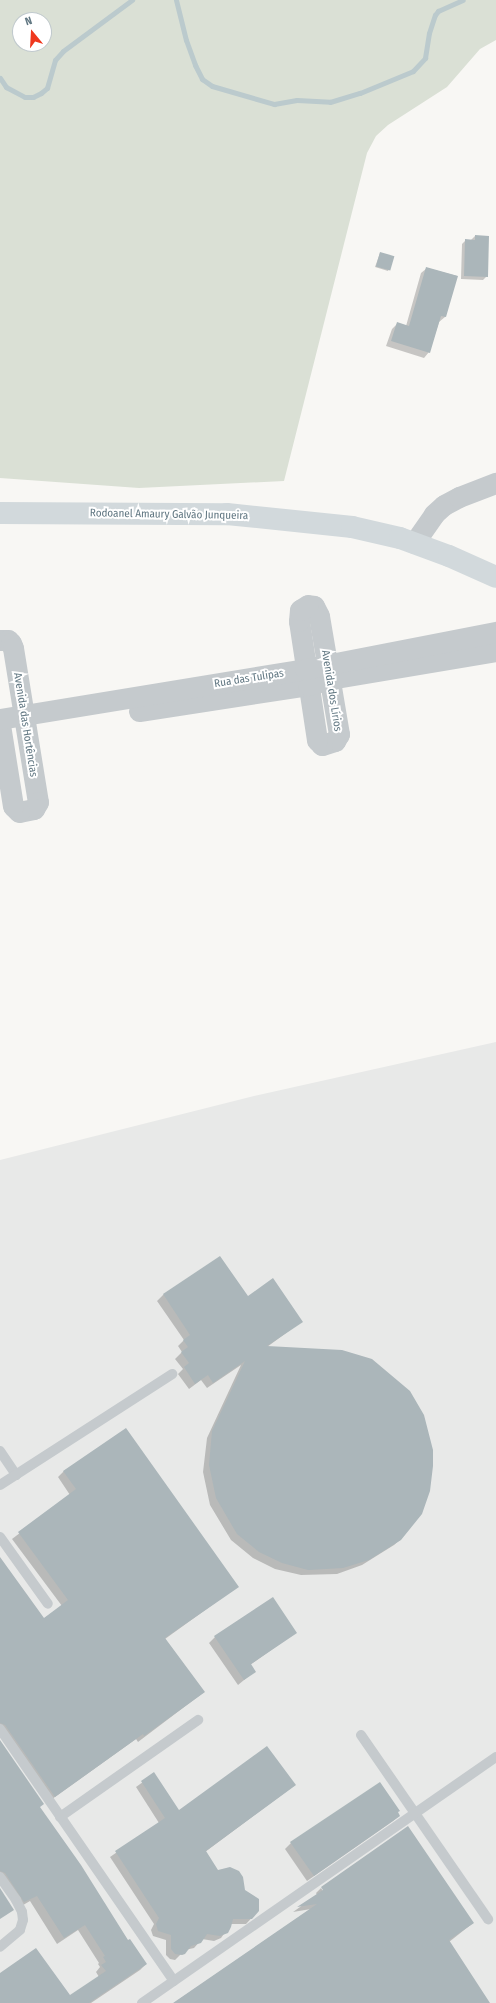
<!DOCTYPE html>
<meta charset="utf-8">
<style>
body{margin:0}
#map{position:relative;width:496px;height:2003px;overflow:hidden;background:#f8f7f4;font-family:"Fira Sans Condensed",sans-serif}
div>[style]{position:absolute}
.built>*{inset:0;background:#e8e9e8}
.green>*{inset:0;background:#dae0d5}
.shadow>*{inset:0;background:#0003}
.stream>*{height:5px;margin:-2.5px;padding:0 2.5px;transform-origin:2.5px;border-radius:2.5px;background:#bbcacd}
.building>*{inset:0;background:#abb6ba;transform-origin:0 0}
.service>*{height:10px;margin:-5px;padding:0 5px;transform-origin:5px;border-radius:5px;background:#c5cacd}
.minor>*{height:21px;margin:-10.5px;padding:0 10.5px;transform-origin:10.5px;border-radius:10.5px;background:#c5cacd}
.secondary>*{height:22px;margin:-11px;padding:0 11px;transform-origin:11px;border-radius:11px;background:#d2d9dc}
span{translate:-50% -50%;white-space:nowrap;text-align:center;line-height:1.15;-webkit-text-stroke:4px #fff;paint-order:stroke}
.street-label{font-size:11px;color:#617782}
.north{position:absolute;left:12px;top:12px;width:40px;height:40px;box-sizing:border-box;background:#fff;border:1px solid #c0c9cd;border-radius:50%;rotate:342deg;font-size:11px;font-weight:700;line-height:16px;text-align:center;color:#617782}
.north::after{content:'';display:block;margin:auto;width:14px;height:18px;background:#ef381e;clip-path:polygon(50% 0,100% 100%,50% 72%,0 100%)}
</style>
<div id="map">
<div class="built">
<div style="clip-path:polygon(496px 1042px,496px 2003px,0 2003px,0 1160px,254px 1096px)"></div>
</div>
<div class="green">
<div style="clip-path:polygon(evenodd,0 0,496px 0,496px 40px,480px 49px,447px 87px,388px 125px,376px 136px,367px 153px,284px 481px,139px 488px,0 478px,0 0,20px 20px,44px 20px,44px 44px,20px 44px,20px 20px)"></div>
</div>
<div class="shadow">
<div style="clip-path:polygon(475px 236px,487px 276px,483px 280px,461px 279px,462px 244px,466px 240px,471px 240px)"></div>
<div style="clip-path:polygon(380px 253px,389px 269px,388px 271px,375px 267px)"></div>
<div style="clip-path:polygon(427px 268px,457px 276px,445px 317px,439px 322px,429px 352px,424px 358px,386px 346px,392px 329px,397px 324px,406px 326px,421px 273px)"></div>
<div style="clip-path:polygon(220px 1257px,247px 1297px,301px 1322px,267px 1347px,401px 1539px,394px 1545px,362px 1565px,337px 1574px,301px 1575px,275px 1569px,253px 1558px,231px 1540px,210px 1505px,203px 1472px,207px 1438px,241px 1365px,207px 1388px,201px 1380px,189px 1389px,178px 1374px,183px 1369px,175px 1359px,182px 1352px,178px 1346px,184px 1340px,157px 1301px,163px 1295px)"></div>
<div style="clip-path:polygon(64px 1471px,237px 1587px,165px 1639px,204px 1692px,138px 1742px,136px 1739px,48px 1802px,0 1732px,0 1559px,43px 1619px,62px 1606px,12px 1539px,70px 1495px,58px 1477px)"></div>
<div style="clip-path:polygon(295px 1633px,250px 1665px,255px 1671px,238px 1685px,209px 1643px,215px 1637px)"></div>
<div style="clip-path:polygon(0 1742px,39px 1807px,128px 1941px,146px 1964px,140px 1970px,91px 2003px,0 2003px,0 1974px,71px 1996px,99px 1977px,96px 1972px,100px 1967px,98px 1964px,99px 1963px,78px 1930px,57px 1944px,30px 1901px,18px 1908px,0 1880px)"></div>
<div style="clip-path:polygon(154px 1774px,179px 1812px,295px 1785px,205px 1852px,217px 1871px,244px 1891px,258px 1911px,246px 1924px,231px 1924px,221px 1938px,214px 1941px,202px 1939px,194px 1948px,185px 1950px,175px 1960px,170px 1959px,166px 1955px,166px 1940px,153px 1936px,151px 1930px,154px 1924px,110px 1857px,159px 1823px,136px 1787px)"></div>
<div style="clip-path:polygon(397px 1813px,399px 1816px,393px 1821px,307px 1881px,285px 1849px,291px 1843px)"></div>
<div style="clip-path:polygon(321px 1888px,325px 1894px,473px 1923px,449px 1942px,489px 2003px,174px 2003px,311px 1909px,293px 1912px,317px 1895px,316px 1893px)"></div>
</div>
<div class="stream">
<div style="left:176px;top:0;width:41px;rotate:76deg"></div>
<div style="left:186px;top:40px;width:27px;rotate:70deg"></div>
<div style="left:195px;top:65px;width:16px;rotate:63deg"></div>
<div style="left:202px;top:79px;width:12px;rotate:35deg"></div>
<div style="left:212px;top:86px;width:65px;rotate:16.2deg"></div>
<div style="left:274px;top:104px;width:23px;rotate:-10deg"></div>
<div style="left:297px;top:100px;width:33px;rotate:3deg"></div>
<div style="left:330px;top:102px;width:31px;rotate:-17deg"></div>
<div style="left:360px;top:93px;width:57px;rotate:-22.5deg"></div>
<div style="left:413px;top:71px;width:18px;rotate:-47deg"></div>
<div style="left:425px;top:58px;width:25px;rotate:-81deg"></div>
<div style="left:429px;top:33px;width:19px;rotate:-72deg"></div>
<div style="left:435px;top:15px;width:5px;rotate:-53deg"></div>
<div style="left:438px;top:11px;width:27px;rotate:-24deg"></div>
<div style="left:0;top:78px;width:11px;rotate:56deg"></div>
<div style="left:6px;top:87px;width:21px;rotate:28deg"></div>
<div style="left:25px;top:97px;width:8px"></div>
<div style="left:33px;top:97px;width:9px;rotate:-27deg"></div>
<div style="left:41px;top:93px;width:8px;rotate:-40deg"></div>
<div style="left:47px;top:88px;width:29px;rotate:-74deg"></div>
<div style="left:55px;top:60px;width:12px;rotate:-48deg"></div>
<div style="left:63px;top:51px;width:86px;rotate:-36.5deg"></div>
</div>
<div class="building">
<div style="clip-path:polygon(475px 235px,489px 236px,488px 277px,464px 276px,465px 239px,475px 240px)"></div>
<div style="left:380px;top:252px;width:15px;height:15px;rotate:16deg"></div>
<div style="clip-path:polygon(426px 267px,458px 276px,446px 317px,441px 316px,430px 353px,391px 341px,397px 322px,409px 326px)"></div>
<div style="clip-path:polygon(220px 1256px,248px 1296px,273px 1278px,303px 1322px,267px 1346px,342px 1350px,372px 1359px,410px 1391px,424px 1415px,433px 1450px,433px 1466px,430px 1491px,422px 1514px,401px 1540px,369px 1560px,343px 1568px,308px 1570px,282px 1563px,259px 1552px,237px 1534px,216px 1498px,209px 1465px,212px 1431px,245px 1361px,213px 1383px,208px 1375px,195px 1384px,184px 1367px,189px 1363px,181px 1352px,188px 1347px,183px 1340px,190px 1335px,163px 1294px)"></div>
<div style="clip-path:polygon(126px 1428px,239px 1587px,165px 1638px,205px 1692px,144px 1736px,143px 1734px,55px 1797px,5px 1725px,0 1723px,0 1557px,44px 1618px,68px 1600px,18px 1532px,76px 1489px,63px 1471px)"></div>
<div style="clip-path:polygon(273px 1597px,297px 1633px,251px 1664px,256px 1672px,244px 1680px,214px 1636px)"></div>
<div style="clip-path:polygon(0 1740px,44px 1804px,40px 1807px,81px 1865px,128px 1940px,130px 1939px,147px 1964px,89px 2003px,0 2003px,0 1973px,36px 1948px,70px 1995px,106px 1971px,101px 1965px,106px 1962px,103px 1957px,105px 1956px,85px 1925px,64px 1938px,37px 1896px,24px 1902px,5px 1873px,0 1871px)"></div>
<div style="clip-path:polygon(267px 1746px,296px 1785px,206px 1851px,218px 1870px,230px 1867px,239px 1871px,243px 1877px,245px 1890px,259px 1899px,259px 1911px,252px 1919px,233px 1919px,231px 1927px,228px 1933px,220px 1936px,207px 1934px,201px 1943px,191px 1946px,185px 1954px,182px 1955px,175px 1954px,171px 1949px,171px 1935px,158px 1931px,156px 1924px,159px 1918px,115px 1851px,165px 1818px,141px 1781px,154px 1772px,179px 1810px)"></div>
<div style="clip-path:polygon(380px 1782px,400px 1811px,398px 1812px,400px 1816px,314px 1876px,290px 1842px)"></div>
<div style="clip-path:polygon(408px 1826px,474px 1923px,449px 1940px,490px 2003px,173px 2003px,317px 1904px,297px 1907px,323px 1890px,321px 1887px)"></div>
<div style="clip-path:polygon(0 1888px,14px 1910px,0 1919px)"></div>
</div>
<div class="service">
<div style="left:0;top:1451px;width:29px;rotate:56deg"></div>
<div style="left:0;top:1485px;width:205px;rotate:-32.8deg"></div>
<div style="left:0;top:1537px;width:82px;rotate:54.4deg"></div>
<div style="left:0;top:1729px;width:306px;rotate:55.4deg"></div>
<div style="left:361px;top:1735px;width:224px;rotate:55.4deg"></div>
<div style="left:60px;top:1817px;width:169px;rotate:-35.1deg"></div>
<div style="left:0;top:1877px;width:28px;rotate:55deg"></div>
<div style="left:16px;top:1900px;width:13px;rotate:63deg"></div>
<div style="left:22px;top:1912px;width:8px;rotate:83deg"></div>
<div style="left:23px;top:1920px;width:10px;rotate:107deg"></div>
<div style="left:20px;top:1930px;width:26px;rotate:140deg"></div>
<div style="left:142px;top:2003px;width:431px;rotate:-34.8deg"></div>
</div>
<div class="minor">
<div style="left:414px;top:543px;width:35px;rotate:-55deg"></div>
<div style="left:434px;top:514px;width:13px;rotate:-42deg"></div>
<div style="left:444px;top:505px;width:17px;rotate:-28deg"></div>
<div style="left:459px;top:497px;width:40px;rotate:-21deg"></div>
<div style="left:308px;top:605px;width:6px;rotate:9deg"></div>
<div style="left:314px;top:606px;width:11px;rotate:63deg"></div>
<div style="left:319px;top:616px;width:120px;rotate:80.4deg"></div>
<div style="left:339px;top:734px;width:8px;rotate:120deg"></div>
<div style="left:335px;top:741px;width:14px;rotate:163deg"></div>
<div style="left:322px;top:745px;width:7px;rotate:-135deg"></div>
<div style="left:317px;top:740px;width:120px;rotate:-98.6deg"></div>
<div style="left:299px;top:621px;width:11px;rotate:-85deg"></div>
<div style="left:300px;top:610px;width:9px;rotate:-32deg"></div>
<div style="left:0;top:640px;width:8px"></div>
<div style="left:8px;top:640px;width:4px;rotate:45deg"></div>
<div style="left:11px;top:643px;width:5px;rotate:68deg"></div>
<div style="left:13px;top:648px;width:156px;rotate:80.8deg"></div>
<div style="left:38px;top:802px;width:8px;rotate:120deg"></div>
<div style="left:34px;top:809px;width:15px;rotate:169deg"></div>
<div style="left:19px;top:812px;width:8px;rotate:-135deg"></div>
<div style="left:13px;top:806px;width:82px;rotate:-99.1deg"></div>
<div style="left:139px;top:711px;width:171px;rotate:-8.7deg"></div>
<div style="left:308px;top:685px;width:23px;rotate:-15deg"></div>
<div style="left:330px;top:679px;width:168px;rotate:-9.6deg"></div>
<div style="left:0;top:719px;width:309px;rotate:-9.3deg"></div>
<div style="left:305px;top:669px;width:195px;rotate:-11deg"></div>
</div>
<div class="secondary">
<div style="left:0;top:513px;width:227px;rotate:0.3deg"></div>
<div style="left:227px;top:514px;width:126px;rotate:5.9deg"></div>
<div style="left:352px;top:527px;width:49px;rotate:12.9deg"></div>
<div style="left:400px;top:538px;width:52px;rotate:20.2deg"></div>
<div style="left:449px;top:556px;width:51px;rotate:24.1deg"></div>
</div>
<div class="street-label">
<span style="left:169px;top:515px;rotate:1deg">Rodoanel Amaury Galvão Junqueira</span>
<span style="left:249px;top:679px;rotate:-9deg">Rua das Tulipas</span>
<span style="left:331px;top:691px;rotate:81deg">Avenida dos Lírios</span>
<span style="left:25px;top:725px;rotate:81deg">Avenida das Hortências</span>
</div>
<div class="north">N</div>
</div>
